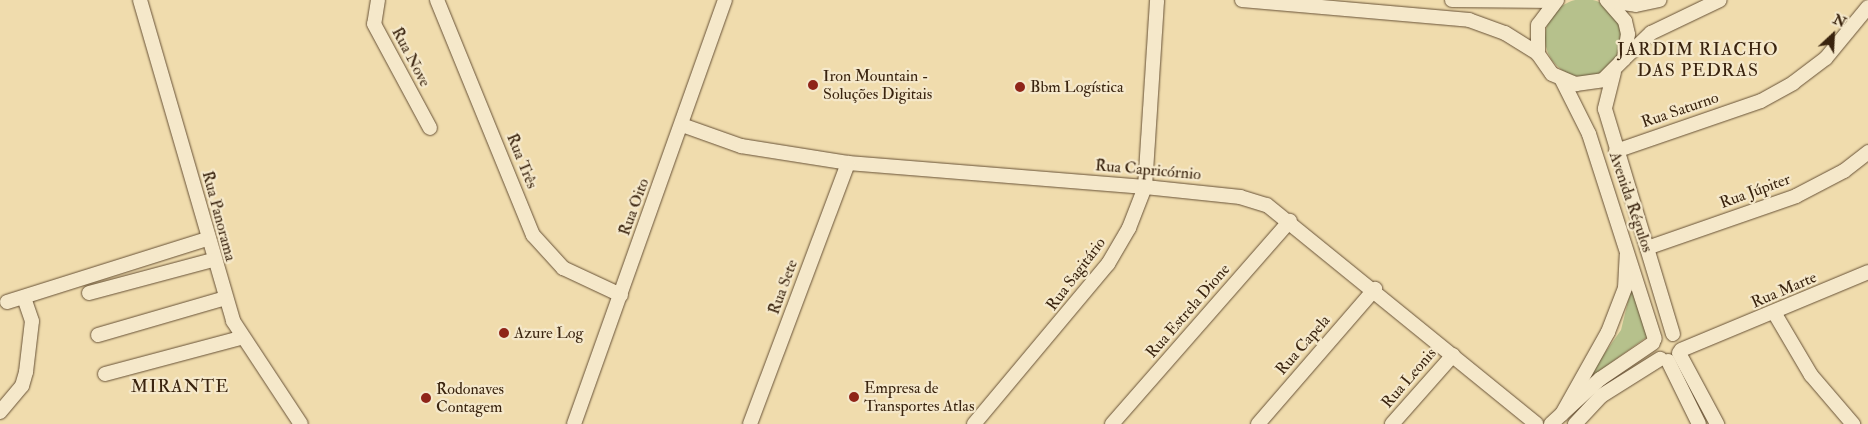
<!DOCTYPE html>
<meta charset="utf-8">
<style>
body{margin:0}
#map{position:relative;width:1868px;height:424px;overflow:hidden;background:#f0dcad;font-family:"IM FELL Double Pica",serif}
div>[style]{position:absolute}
.green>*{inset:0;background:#b6c18c}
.round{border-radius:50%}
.roads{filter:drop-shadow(0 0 1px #675136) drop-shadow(0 0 1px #675136)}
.minor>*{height:14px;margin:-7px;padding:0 7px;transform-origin:7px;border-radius:7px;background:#f5e8ca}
.dots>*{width:14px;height:14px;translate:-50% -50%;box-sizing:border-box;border:2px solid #f5e8ca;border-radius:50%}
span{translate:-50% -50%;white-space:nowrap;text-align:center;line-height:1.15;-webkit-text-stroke:4.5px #f5e8ca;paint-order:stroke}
.street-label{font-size:16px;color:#39230e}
.poi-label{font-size:16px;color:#39230e}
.left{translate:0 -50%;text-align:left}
.neighbourhood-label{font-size:18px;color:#39230e;letter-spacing:1px}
.north{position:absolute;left:1808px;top:10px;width:50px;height:50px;-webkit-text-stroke:4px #f5e8ca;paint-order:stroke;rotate:25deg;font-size:14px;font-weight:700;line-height:20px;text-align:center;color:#39230e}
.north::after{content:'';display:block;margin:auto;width:18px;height:22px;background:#39230e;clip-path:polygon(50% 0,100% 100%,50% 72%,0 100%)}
</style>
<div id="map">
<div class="green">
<div class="round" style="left:1545px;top:-1px;width:78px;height:78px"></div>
<div style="clip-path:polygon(1632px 285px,1647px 337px,1585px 381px,1621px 330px)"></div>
</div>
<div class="roads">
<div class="minor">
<div style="left:140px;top:0;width:334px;rotate:73.8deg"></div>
<div style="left:233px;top:321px;width:123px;rotate:56.6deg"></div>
<div style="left:378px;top:0;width:24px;rotate:99deg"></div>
<div style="left:374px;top:24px;width:118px;rotate:61.7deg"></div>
<div style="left:437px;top:0;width:254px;rotate:67.8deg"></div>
<div style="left:533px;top:235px;width:45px;rotate:47.7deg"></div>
<div style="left:563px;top:268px;width:64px;rotate:25deg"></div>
<div style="left:1242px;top:0;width:228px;rotate:5deg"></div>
<div style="left:1469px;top:20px;width:38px;rotate:20deg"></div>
<div style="left:1505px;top:33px;width:39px;rotate:32deg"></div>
<div style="left:1452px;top:0;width:103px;rotate:0.6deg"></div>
<div style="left:1557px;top:0;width:31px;rotate:127deg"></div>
<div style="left:1538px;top:25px;width:29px;rotate:90deg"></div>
<div style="left:1538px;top:54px;width:24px;rotate:55deg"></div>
<div style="left:1552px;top:74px;width:26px;rotate:23deg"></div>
<div style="left:1576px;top:84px;width:27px;rotate:-8deg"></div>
<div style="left:1603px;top:80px;width:30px;rotate:-45deg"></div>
<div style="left:1624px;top:59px;width:25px;rotate:-81deg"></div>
<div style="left:1628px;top:34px;width:13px;rotate:-103deg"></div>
<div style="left:1625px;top:21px;width:28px;rotate:-131deg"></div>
<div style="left:1609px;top:1px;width:27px;rotate:8deg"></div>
<div style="left:1636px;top:5px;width:24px;rotate:-12deg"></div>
<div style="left:1626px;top:57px;width:35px;rotate:-44deg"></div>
<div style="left:1651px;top:33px;width:76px;rotate:-25.6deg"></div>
<div style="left:1614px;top:72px;width:38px;rotate:104deg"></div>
<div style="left:1605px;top:109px;width:235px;rotate:73.2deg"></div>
<div style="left:1562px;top:80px;width:60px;rotate:63.4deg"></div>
<div style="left:1589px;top:134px;width:215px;rotate:72.2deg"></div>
<div style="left:682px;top:125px;width:63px;rotate:19.6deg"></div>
<div style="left:741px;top:146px;width:108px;rotate:9deg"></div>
<div style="left:848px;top:163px;width:298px;rotate:4.6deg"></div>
<div style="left:1145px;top:187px;width:96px;rotate:6deg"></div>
<div style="left:1240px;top:197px;width:28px;rotate:17deg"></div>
<div style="left:1267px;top:205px;width:347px;rotate:39.1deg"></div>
<div style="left:1616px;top:151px;width:153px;rotate:-19deg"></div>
<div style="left:1761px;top:101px;width:37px;rotate:-29deg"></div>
<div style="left:1793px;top:83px;width:41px;rotate:-37.1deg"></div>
<div style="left:1826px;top:58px;width:66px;rotate:-50.5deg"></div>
<div style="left:1647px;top:248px;width:158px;rotate:-19.2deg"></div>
<div style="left:1796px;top:196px;width:54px;rotate:-27.5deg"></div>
<div style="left:1844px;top:171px;width:31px;rotate:-38deg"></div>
<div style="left:89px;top:293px;width:128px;rotate:-14.9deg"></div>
<div style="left:7px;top:302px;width:210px;rotate:-17.5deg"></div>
<div style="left:1775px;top:314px;width:71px;rotate:59.5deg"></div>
<div style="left:1811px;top:375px;width:65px;rotate:49.4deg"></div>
<div style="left:98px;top:335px;width:132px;rotate:-16.2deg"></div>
<div style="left:1681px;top:350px;width:203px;rotate:-22.6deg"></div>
<div style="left:1679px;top:353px;width:81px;rotate:61.8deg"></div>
<div style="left:1668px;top:361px;width:70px;rotate:63.8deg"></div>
<div style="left:105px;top:374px;width:140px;rotate:-14.9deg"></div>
<div style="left:0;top:412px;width:34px;rotate:-50deg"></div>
<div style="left:22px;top:386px;width:15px;rotate:-74deg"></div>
<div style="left:26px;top:372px;width:51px;rotate:-83.3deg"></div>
<div style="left:32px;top:321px;width:24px;rotate:-109deg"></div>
<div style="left:1562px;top:414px;width:94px;rotate:-60.7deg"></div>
<div style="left:1608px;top:332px;width:47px;rotate:-68.9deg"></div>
<div style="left:1625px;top:288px;width:33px;rotate:-87deg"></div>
<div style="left:574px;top:424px;width:450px;rotate:-70.4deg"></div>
<div style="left:750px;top:424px;width:279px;rotate:-69.4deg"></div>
<div style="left:974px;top:424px;width:209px;rotate:-50.1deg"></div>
<div style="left:1108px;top:264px;width:42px;rotate:-59.7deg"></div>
<div style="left:1129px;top:228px;width:44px;rotate:-68.7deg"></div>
<div style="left:1145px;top:187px;width:187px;rotate:-86.3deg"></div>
<div style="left:1112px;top:424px;width:270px;rotate:-48.8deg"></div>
<div style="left:1258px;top:424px;width:179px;rotate:-49.1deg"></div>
<div style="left:1392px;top:424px;width:92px;rotate:-48.5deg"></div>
<div style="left:1551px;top:424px;width:67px;rotate:-42.6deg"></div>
<div style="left:1600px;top:379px;width:64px;rotate:-34.2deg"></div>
<div style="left:1575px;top:424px;width:38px;rotate:-47deg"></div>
<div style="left:1601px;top:396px;width:70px;rotate:-32.1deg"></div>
</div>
</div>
<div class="dots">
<div style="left:813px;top:85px;background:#8f2418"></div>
<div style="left:1020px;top:87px;background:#8f2418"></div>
<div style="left:504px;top:333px;background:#8f2418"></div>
<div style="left:854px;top:397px;background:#8f2418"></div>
<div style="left:426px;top:398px;background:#8f2418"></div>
</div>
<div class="street-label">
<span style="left:411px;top:57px;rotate:62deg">Rua Nove</span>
<span style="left:1680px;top:110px;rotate:-19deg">Rua Saturno</span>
<span style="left:522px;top:161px;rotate:68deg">Rua Três</span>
<span style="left:1148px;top:170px;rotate:5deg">Rua Capricórnio</span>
<span style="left:1755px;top:191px;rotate:-20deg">Rua Júpiter</span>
<span style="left:1631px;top:202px;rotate:71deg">Avenida Régulos</span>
<span style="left:634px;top:207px;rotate:-70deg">Rua Oito</span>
<span style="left:219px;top:216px;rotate:75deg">Rua Panorama</span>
<span style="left:1076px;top:274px;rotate:-53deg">Rua Sagitário</span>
<span style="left:783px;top:287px;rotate:-70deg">Rua Sete</span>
<span style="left:1784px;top:290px;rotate:-23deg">Rua Marte</span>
<span style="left:1188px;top:311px;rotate:-49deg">Rua Estrela Dione</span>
<span style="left:1303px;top:345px;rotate:-49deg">Rua Capela</span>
<span style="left:1409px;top:378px;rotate:-49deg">Rua Leonis</span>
</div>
<div class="poi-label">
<span class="left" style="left:823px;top:85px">Iron Mountain -<br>Soluções Digitais</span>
<span class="left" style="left:1030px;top:87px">Bbm Logística</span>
<span class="left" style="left:514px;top:333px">Azure Log</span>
<span class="left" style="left:864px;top:397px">Empresa de<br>Transportes Atlas</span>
<span class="left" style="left:436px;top:398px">Rodonaves<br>Contagem</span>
</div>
<div class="neighbourhood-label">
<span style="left:1698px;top:61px">JARDIM RIACHO<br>DAS PEDRAS</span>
<span style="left:180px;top:387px">MIRANTE</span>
</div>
<div class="north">N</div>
</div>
